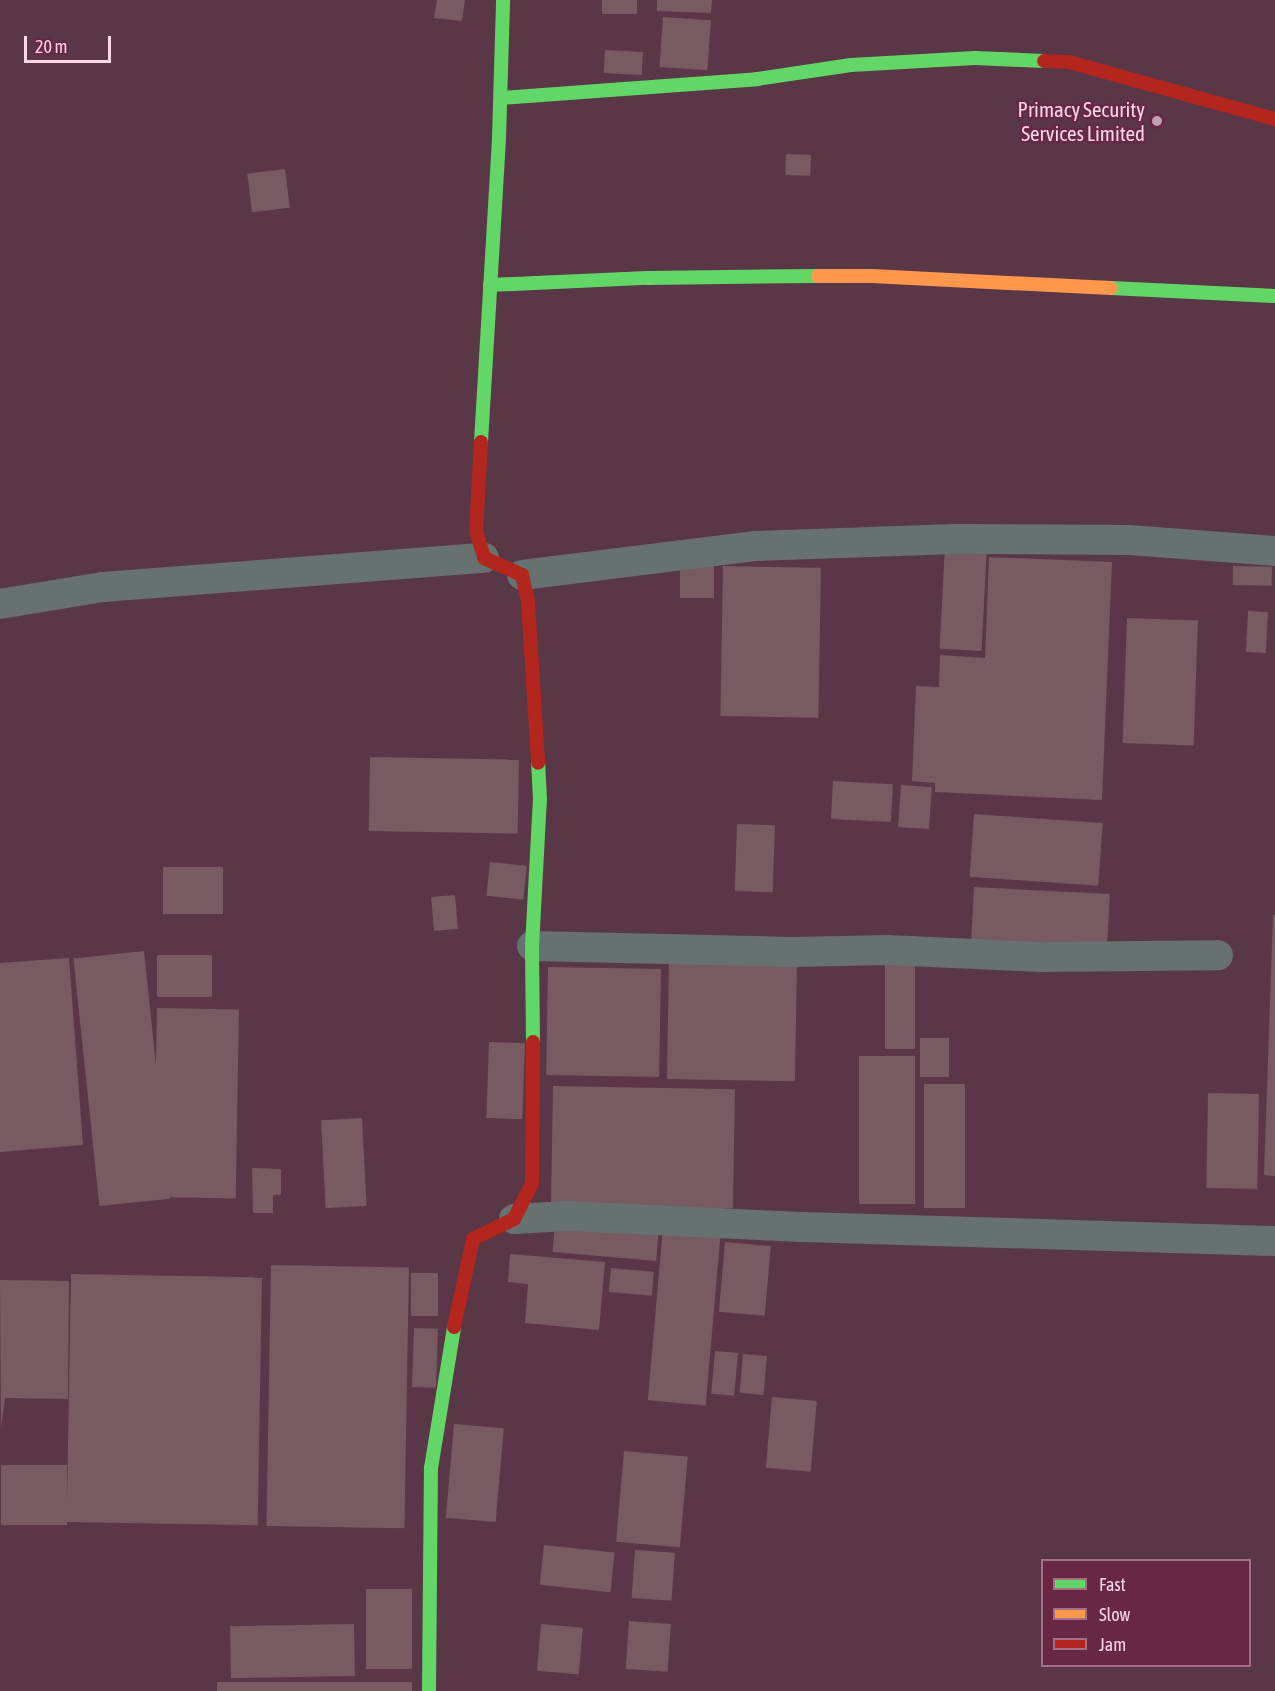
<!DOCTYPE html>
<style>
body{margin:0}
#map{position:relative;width:1275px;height:1691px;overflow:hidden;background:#593746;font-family:"Asap Condensed",sans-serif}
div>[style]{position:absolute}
.building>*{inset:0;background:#785a62;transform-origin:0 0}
.street>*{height:30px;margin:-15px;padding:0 15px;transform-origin:15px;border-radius:15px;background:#677170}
.fast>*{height:14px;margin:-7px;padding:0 7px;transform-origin:7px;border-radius:7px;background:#63d668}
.slow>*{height:14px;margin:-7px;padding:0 7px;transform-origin:7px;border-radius:7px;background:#ff974d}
.jam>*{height:14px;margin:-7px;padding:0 7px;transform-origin:7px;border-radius:7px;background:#b3261e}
.dots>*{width:16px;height:16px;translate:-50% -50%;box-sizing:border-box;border:3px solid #682845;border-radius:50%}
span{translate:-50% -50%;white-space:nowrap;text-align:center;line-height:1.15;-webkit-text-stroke:5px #682845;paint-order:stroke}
.poi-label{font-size:21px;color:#fad9e5}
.right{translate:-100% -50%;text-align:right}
.legend{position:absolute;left:1041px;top:1559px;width:210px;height:108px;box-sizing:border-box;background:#682845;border:2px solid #a26f85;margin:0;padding:8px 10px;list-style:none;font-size:18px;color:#fad9e5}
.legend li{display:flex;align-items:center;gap:12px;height:30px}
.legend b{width:30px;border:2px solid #a26f85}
.scale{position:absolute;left:24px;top:36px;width:87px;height:27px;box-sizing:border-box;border:3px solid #fad9e5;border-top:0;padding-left:8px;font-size:18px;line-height:21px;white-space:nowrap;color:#fad9e5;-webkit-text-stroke:4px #682845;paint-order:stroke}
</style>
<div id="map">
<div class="building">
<div style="clip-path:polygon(437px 0,465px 0,462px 21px,434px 18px)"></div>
<div style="left:602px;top:0;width:35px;height:14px"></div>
<div style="clip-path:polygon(657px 0,712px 0,711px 13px,657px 11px)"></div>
<div style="left:663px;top:17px;width:48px;height:50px;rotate:4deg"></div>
<div style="left:605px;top:50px;width:38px;height:23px;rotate:3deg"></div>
<div style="left:786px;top:154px;width:25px;height:21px;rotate:2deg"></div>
<div style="left:285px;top:169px;width:39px;height:38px;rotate:83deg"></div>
<div style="left:945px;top:545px;width:42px;height:104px;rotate:3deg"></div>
<div style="clip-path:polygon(989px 557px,1112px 562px,1102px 800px,935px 792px,935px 783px,912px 781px,916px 686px,939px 687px,940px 655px,985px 658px)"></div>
<div style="left:680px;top:561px;width:34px;height:37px"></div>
<div style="left:723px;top:566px;width:98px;height:150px;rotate:1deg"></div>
<div style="left:1233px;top:566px;width:39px;height:19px;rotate:1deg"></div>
<div style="left:1248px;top:611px;width:20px;height:41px;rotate:3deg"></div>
<div style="left:1127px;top:618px;width:71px;height:125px;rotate:2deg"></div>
<div style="left:370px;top:757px;width:149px;height:74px;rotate:1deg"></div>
<div style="left:833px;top:781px;width:60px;height:38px;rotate:3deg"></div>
<div style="left:901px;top:785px;width:31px;height:42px;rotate:4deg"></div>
<div style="left:974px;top:814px;width:129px;height:63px;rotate:4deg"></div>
<div style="left:737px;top:824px;width:38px;height:67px;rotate:2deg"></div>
<div style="left:490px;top:862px;width:37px;height:34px;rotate:6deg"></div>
<div style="left:223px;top:867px;width:47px;height:60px;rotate:90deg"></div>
<div style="left:974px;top:887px;width:136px;height:56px;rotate:3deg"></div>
<div style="left:455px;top:895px;width:34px;height:24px;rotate:85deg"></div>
<div style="clip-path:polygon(1273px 915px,1275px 915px,1275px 1176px,1264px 1175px)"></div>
<div style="left:144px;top:951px;width:249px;height:71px;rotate:84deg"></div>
<div style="left:212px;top:955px;width:42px;height:55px;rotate:90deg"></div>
<div style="clip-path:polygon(69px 958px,83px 1145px,0 1152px,0 963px)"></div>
<div style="left:669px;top:961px;width:128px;height:118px;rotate:1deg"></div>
<div style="left:885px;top:962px;width:30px;height:87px"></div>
<div style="left:548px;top:967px;width:113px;height:108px;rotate:1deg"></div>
<div style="left:157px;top:1008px;width:82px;height:189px;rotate:1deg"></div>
<div style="left:920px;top:1038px;width:29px;height:39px"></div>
<div style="left:489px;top:1042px;width:36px;height:76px;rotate:2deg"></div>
<div style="left:859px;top:1056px;width:56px;height:148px"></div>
<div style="left:924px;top:1084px;width:41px;height:124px"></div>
<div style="left:553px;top:1086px;width:182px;height:119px;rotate:1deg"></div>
<div style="left:1208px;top:1093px;width:51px;height:95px;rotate:1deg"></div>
<div style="left:362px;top:1118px;width:88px;height:41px;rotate:87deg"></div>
<div style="clip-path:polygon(252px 1168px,281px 1169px,281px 1195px,273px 1195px,273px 1213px,253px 1213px)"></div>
<div style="left:555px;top:1224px;width:104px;height:28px;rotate:5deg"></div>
<div style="left:663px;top:1227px;width:58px;height:174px;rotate:5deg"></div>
<div style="left:725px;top:1242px;width:46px;height:70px;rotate:5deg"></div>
<div style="clip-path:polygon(510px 1254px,605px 1262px,599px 1330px,525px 1323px,528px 1284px,508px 1282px)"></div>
<div style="left:271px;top:1265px;width:138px;height:261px;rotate:1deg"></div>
<div style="left:611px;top:1268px;width:43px;height:24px;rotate:5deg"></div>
<div style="left:411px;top:1273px;width:27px;height:43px"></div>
<div style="left:71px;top:1274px;width:191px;height:248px;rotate:1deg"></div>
<div style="clip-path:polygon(0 1280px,69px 1281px,68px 1399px,5px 1398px,1px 1429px)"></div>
<div style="left:414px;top:1328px;width:24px;height:59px;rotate:2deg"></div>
<div style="left:715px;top:1351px;width:23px;height:43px;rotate:5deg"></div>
<div style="left:743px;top:1354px;width:24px;height:39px;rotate:5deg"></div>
<div style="left:772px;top:1397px;width:45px;height:71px;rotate:5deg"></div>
<div style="left:454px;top:1424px;width:50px;height:94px;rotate:5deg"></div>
<div style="left:624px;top:1451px;width:64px;height:91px;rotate:5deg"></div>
<div style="left:1px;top:1465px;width:66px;height:60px"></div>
<div style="left:544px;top:1545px;width:71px;height:40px;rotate:6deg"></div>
<div style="left:635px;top:1550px;width:40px;height:48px;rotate:4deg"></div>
<div style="left:366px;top:1589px;width:46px;height:80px"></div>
<div style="left:629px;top:1621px;width:42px;height:48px;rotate:4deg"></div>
<div style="left:354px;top:1624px;width:52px;height:124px;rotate:89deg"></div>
<div style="left:541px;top:1624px;width:42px;height:47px;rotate:5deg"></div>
<div style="left:217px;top:1682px;width:195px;height:9px"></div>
</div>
<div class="street">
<div style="left:522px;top:575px;width:236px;rotate:-7.1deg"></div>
<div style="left:756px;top:546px;width:200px;rotate:-2deg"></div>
<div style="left:956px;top:539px;width:173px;rotate:0.3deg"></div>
<div style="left:1129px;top:540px;width:146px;rotate:4.3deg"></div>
<div style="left:0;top:604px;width:104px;rotate:-9.4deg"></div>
<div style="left:103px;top:587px;width:382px;rotate:-4.4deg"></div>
<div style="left:532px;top:946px;width:261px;rotate:1.3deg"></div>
<div style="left:793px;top:952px;width:95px;rotate:-1.2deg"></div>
<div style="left:888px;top:950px;width:152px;rotate:2.6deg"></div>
<div style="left:1040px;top:957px;width:178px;rotate:-0.6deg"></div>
<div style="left:514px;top:1219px;width:54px;rotate:-3.2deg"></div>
<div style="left:568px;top:1216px;width:235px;rotate:2.7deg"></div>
<div style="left:803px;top:1227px;width:472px;rotate:1.7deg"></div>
</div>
<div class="fast">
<div style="left:501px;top:98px;width:257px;rotate:-4.2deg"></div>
<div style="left:757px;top:79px;width:95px;rotate:-8.5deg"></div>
<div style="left:851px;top:65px;width:124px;rotate:-3.2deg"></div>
<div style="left:975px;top:58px;width:69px;rotate:2.5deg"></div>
<div style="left:490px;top:285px;width:157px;rotate:-2.6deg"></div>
<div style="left:647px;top:278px;width:171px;rotate:-0.7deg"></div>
<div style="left:1111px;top:288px;width:164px;rotate:2.8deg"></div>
<div style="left:481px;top:442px;width:305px;rotate:-86.6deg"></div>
<div style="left:499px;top:138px;width:138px;rotate:-88.3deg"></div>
<div style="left:533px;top:1042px;width:96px;rotate:-90.6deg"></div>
<div style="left:532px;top:946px;width:147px;rotate:-86.9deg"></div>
<div style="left:540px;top:799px;width:36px;rotate:-93deg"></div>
<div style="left:429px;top:1691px;width:223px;rotate:-89.5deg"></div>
<div style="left:431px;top:1468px;width:143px;rotate:-80.7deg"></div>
</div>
<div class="slow">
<div style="left:818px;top:276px;width:54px"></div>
<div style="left:872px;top:276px;width:239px;rotate:2.9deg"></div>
</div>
<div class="jam">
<div style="left:1044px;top:61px;width:25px;rotate:2deg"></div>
<div style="left:1069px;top:62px;width:214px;rotate:15.5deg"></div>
<div style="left:481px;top:442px;width:89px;rotate:93.2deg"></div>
<div style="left:476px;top:531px;width:28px;rotate:73deg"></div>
<div style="left:484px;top:558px;width:42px;rotate:24.1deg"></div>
<div style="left:522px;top:575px;width:28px;rotate:77deg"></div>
<div style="left:528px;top:602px;width:161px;rotate:86.4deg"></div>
<div style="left:454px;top:1327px;width:90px;rotate:-77.8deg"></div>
<div style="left:473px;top:1239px;width:46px;rotate:-26deg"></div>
<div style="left:514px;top:1219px;width:39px;rotate:-63deg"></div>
<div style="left:532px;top:1184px;width:142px;rotate:-89.6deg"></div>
</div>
<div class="dots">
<div style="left:1157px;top:121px;background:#c2a0ad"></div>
</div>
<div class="poi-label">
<span class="right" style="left:1145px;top:121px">Primacy Security<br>Services Limited</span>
</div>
<ul class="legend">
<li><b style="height:8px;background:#63d668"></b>Fast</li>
<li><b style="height:8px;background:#ff974d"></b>Slow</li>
<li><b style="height:8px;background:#b3261e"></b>Jam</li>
</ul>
<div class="scale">20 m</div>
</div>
